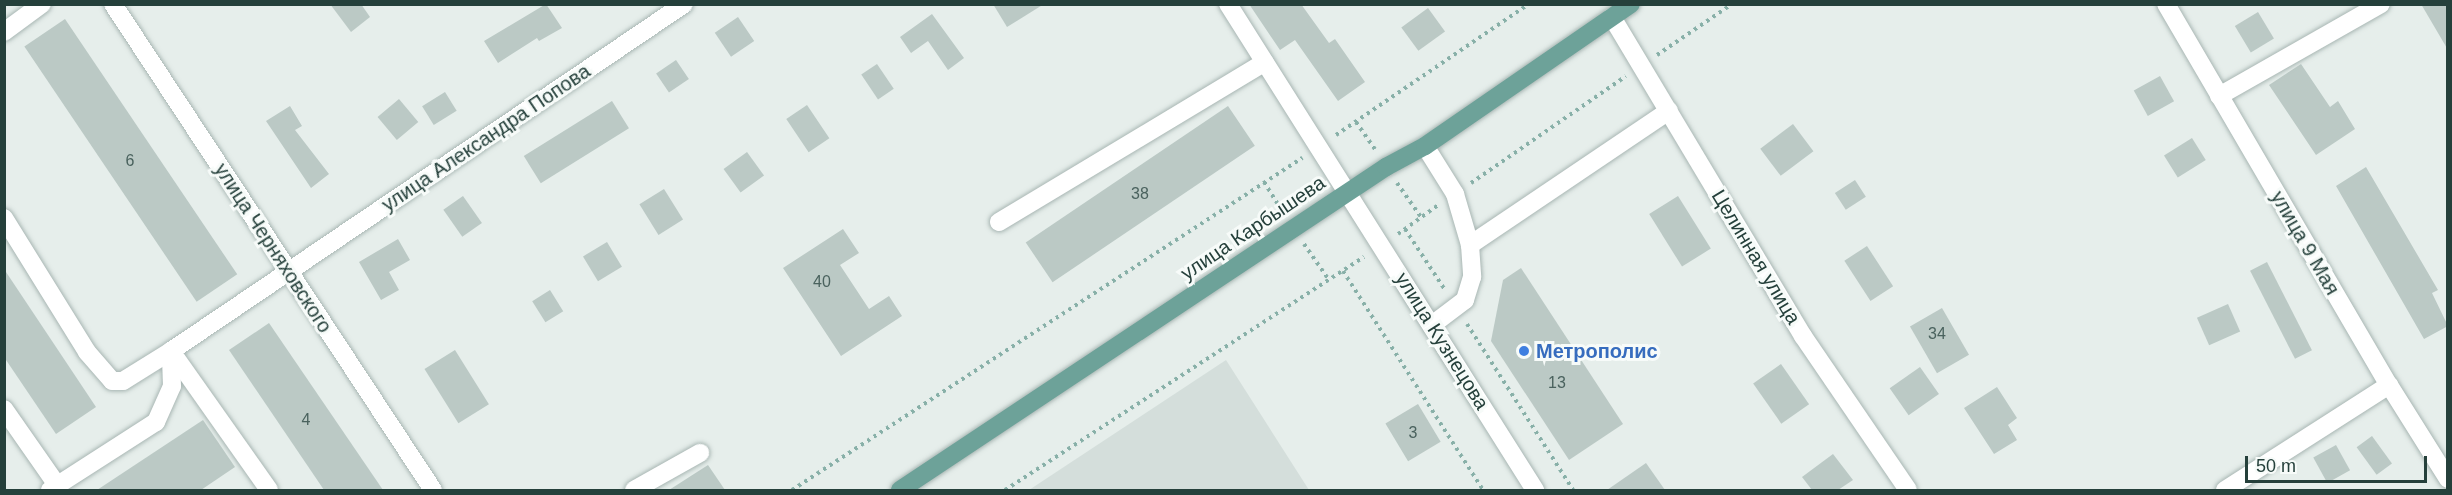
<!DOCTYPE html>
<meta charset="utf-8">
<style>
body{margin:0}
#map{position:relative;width:2452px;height:495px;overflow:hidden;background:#e6eeeb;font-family:Arial,sans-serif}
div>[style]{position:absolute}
.built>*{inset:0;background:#d4dedb}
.building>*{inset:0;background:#bbc9c5;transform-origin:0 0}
.path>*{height:4px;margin-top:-2px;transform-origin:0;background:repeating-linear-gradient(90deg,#88b0a8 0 3px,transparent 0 7.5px)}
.roads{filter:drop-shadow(0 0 2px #a8b6b3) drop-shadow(0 0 2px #a8b6b3)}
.minor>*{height:18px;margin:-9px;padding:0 9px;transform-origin:9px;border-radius:9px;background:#fff}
.major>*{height:18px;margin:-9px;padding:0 9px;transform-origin:9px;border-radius:9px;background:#6da299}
.dots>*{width:16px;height:16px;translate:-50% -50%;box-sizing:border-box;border:3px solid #f7fbf9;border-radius:50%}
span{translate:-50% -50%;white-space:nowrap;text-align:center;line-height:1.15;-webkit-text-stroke:6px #f7fbf9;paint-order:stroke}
.number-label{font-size:16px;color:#4a625e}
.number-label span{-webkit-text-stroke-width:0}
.street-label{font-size:20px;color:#25403b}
.shop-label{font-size:20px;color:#366cbe;font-weight:700}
.left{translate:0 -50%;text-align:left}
.frame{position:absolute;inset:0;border:6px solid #25403b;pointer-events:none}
.scale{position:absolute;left:2245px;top:456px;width:182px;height:27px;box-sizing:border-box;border:3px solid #25403b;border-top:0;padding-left:8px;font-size:18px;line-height:21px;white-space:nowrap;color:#25403b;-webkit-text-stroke:4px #f7fbf9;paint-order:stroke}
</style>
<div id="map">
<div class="built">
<div style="clip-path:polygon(1226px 360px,1309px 490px,1029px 490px)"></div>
</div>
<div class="building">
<div style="clip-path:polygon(330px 4px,361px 4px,370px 17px,351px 32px)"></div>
<div style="clip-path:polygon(546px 4px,562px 28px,539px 41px,537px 38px,498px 63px,484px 41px)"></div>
<div style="clip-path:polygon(993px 4px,1044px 4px,1007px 27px)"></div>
<div style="clip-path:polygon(1249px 4px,1301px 4px,1329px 43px,1335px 39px,1365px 82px,1338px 101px,1295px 40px,1280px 50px)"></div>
<div style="clip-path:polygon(2421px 4px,2448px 4px,2448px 50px)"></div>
<div style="left:1428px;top:8px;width:29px;height:33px;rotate:54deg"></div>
<div style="left:2258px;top:12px;width:31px;height:27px;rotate:59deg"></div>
<div style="clip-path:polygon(932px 14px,964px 58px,948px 70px,928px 41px,911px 53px,900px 37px)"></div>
<div style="left:738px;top:17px;width:29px;height:28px;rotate:56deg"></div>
<div style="left:65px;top:19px;width:308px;height:49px;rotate:56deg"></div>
<div style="left:676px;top:60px;width:23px;height:24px;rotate:56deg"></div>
<div style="left:877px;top:64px;width:30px;height:19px;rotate:56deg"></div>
<div style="clip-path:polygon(2301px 64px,2330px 107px,2338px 101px,2355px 129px,2316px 155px,2269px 85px)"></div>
<div style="left:2160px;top:76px;width:29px;height:30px;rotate:61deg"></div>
<div style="left:445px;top:92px;width:22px;height:27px;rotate:58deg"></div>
<div style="left:399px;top:99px;width:30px;height:28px;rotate:50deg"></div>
<div style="left:612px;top:101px;width:32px;height:104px;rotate:58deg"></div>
<div style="left:807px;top:105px;width:40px;height:25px;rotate:56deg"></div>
<div style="clip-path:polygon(290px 106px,302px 126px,295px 130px,329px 174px,311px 188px,266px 121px)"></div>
<div style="left:1228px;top:106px;width:48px;height:244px;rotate:56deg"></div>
<div style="left:1793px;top:124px;width:34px;height:41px;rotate:53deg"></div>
<div style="left:2192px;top:138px;width:26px;height:33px;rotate:58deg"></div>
<div style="left:747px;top:152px;width:29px;height:29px;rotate:54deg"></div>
<div style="clip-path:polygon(2366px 167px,2438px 290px,2432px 293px,2448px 326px,2424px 339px,2336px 186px)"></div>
<div style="left:1855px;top:180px;width:20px;height:24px;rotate:57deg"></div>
<div style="left:664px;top:189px;width:36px;height:29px;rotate:58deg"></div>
<div style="left:463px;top:196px;width:33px;height:24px;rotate:55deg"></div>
<div style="left:1678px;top:196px;width:62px;height:34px;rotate:58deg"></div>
<div style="clip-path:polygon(843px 229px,859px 253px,840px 265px,869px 309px,889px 296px,902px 316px,841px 356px,783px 268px)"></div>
<div style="clip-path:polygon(398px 239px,410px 260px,389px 272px,399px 290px,381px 300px,359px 262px)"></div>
<div style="left:607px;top:242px;width:29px;height:28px;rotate:59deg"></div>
<div style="left:1867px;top:246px;width:48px;height:27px;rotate:57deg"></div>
<div style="left:2267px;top:262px;width:99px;height:19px;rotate:63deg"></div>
<div style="clip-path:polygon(1521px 268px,1623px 424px,1569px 460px,1491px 341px,1503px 280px)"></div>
<div style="clip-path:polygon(4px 269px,96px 407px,56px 434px,4px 357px)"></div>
<div style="left:550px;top:290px;width:25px;height:21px;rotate:58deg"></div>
<div style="left:2228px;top:304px;width:30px;height:34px;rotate:66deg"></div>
<div style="left:1942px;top:308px;width:54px;height:37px;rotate:60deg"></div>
<div style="clip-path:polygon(269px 323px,383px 490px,324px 490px,229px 350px)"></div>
<div style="left:455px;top:350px;width:64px;height:36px;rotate:58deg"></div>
<div style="left:1781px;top:364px;width:49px;height:34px;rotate:55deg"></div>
<div style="left:1920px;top:367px;width:33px;height:37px;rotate:55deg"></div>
<div style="clip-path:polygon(1997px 387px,2017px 418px,2008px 425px,2017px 440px,1994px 454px,1964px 408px)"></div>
<div style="left:1418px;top:404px;width:44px;height:38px;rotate:59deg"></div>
<div style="clip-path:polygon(203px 420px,235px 467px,201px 490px,97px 490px)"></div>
<div style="left:2372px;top:436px;width:34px;height:19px;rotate:54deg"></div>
<div style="left:2336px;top:445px;width:29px;height:26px;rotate:61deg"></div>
<div style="clip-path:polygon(1833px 454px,1853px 480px,1838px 490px,1812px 490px,1802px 477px)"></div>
<div style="clip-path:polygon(1646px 463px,1665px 490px,1607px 490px)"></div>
<div style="clip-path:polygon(708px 465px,725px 490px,669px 490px)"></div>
</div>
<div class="path">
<div style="left:1657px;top:55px;width:91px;rotate:-34.2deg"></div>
<div style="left:1356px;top:122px;width:33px;rotate:55deg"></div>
<div style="left:1336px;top:135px;width:233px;rotate:-34.2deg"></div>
<div style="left:1264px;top:182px;width:36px;rotate:58deg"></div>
<div style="left:1397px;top:183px;width:42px;rotate:54.8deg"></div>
<div style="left:1471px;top:183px;width:188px;rotate:-34.6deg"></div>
<div style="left:1405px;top:229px;width:73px;rotate:56.7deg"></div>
<div style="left:1398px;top:234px;width:49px;rotate:-35.9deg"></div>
<div style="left:1304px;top:244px;width:44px;rotate:55.2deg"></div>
<div style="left:1343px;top:271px;width:260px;rotate:57.4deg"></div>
<div style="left:1467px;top:324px;width:197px;rotate:57.4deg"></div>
<div style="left:792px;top:490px;width:609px;rotate:-33.06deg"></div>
<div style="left:1005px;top:490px;width:428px;rotate:-33deg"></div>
</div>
<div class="roads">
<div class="minor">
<div style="left:113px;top:4px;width:582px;rotate:56.64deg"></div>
<div style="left:1228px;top:4px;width:575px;rotate:57.72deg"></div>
<div style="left:2166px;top:4px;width:441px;rotate:59.7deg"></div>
<div style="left:2389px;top:385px;width:111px;rotate:57.9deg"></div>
<div style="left:1612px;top:17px;width:372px;rotate:59.1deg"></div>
<div style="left:1803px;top:336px;width:186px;rotate:55.7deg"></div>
<div style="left:4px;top:32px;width:47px;rotate:-36.4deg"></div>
<div style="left:2219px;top:96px;width:186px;rotate:-29.6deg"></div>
<div style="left:1425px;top:146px;width:57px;rotate:58deg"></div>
<div style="left:1455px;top:194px;width:53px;rotate:73.6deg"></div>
<div style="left:1470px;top:245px;width:32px;rotate:86deg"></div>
<div style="left:1472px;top:277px;width:24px;rotate:107deg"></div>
<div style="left:1465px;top:300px;width:41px;rotate:142.9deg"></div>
<div style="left:4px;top:218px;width:158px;rotate:58.2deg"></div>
<div style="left:87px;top:352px;width:38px;rotate:49deg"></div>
<div style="left:112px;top:381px;width:11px"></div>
<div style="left:123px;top:381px;width:57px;rotate:-32deg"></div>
<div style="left:171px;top:351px;width:170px;rotate:54.8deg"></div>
<div style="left:999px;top:222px;width:310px;rotate:-31deg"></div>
<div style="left:1470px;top:245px;width:240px;rotate:-34deg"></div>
<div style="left:4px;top:409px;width:93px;rotate:55.1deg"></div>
<div style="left:50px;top:490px;width:126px;rotate:-32.7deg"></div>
<div style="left:156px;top:422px;width:39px;rotate:-66deg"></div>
<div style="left:172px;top:386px;width:35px;rotate:-92deg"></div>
<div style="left:171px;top:351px;width:619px;rotate:-34.07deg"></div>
<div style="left:634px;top:490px;width:76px;rotate:-29.3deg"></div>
<div style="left:2225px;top:490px;width:195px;rotate:-32.6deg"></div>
</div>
<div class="major">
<div style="left:900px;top:490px;width:584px;rotate:-33.61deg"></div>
<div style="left:1386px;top:167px;width:44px;rotate:-28.3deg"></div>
<div style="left:1425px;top:146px;width:250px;rotate:-34.6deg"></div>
</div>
</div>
<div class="dots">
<div style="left:1524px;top:351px;background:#3f7fe0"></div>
</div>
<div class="number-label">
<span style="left:130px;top:161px">6</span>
<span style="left:1140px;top:194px">38</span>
<span style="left:822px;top:282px">40</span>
<span style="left:1937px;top:334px">34</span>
<span style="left:1557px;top:383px">13</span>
<span style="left:306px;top:420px">4</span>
<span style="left:1413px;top:433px">3</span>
</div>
<div class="street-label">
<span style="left:486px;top:138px;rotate:-34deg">улица Александра Попова</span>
<span style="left:1253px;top:228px;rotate:-34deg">улица Карбышева</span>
<span style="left:2305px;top:243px;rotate:60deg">улица 9 Мая</span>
<span style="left:273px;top:248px;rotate:57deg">улица Черняховского</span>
<span style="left:1756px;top:257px;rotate:59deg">Целинная улица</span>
<span style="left:1442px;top:341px;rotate:58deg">улица Кузнецова</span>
</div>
<div class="shop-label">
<span class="left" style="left:1536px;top:351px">Метрополис</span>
</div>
<div class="frame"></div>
<div class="scale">50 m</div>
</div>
